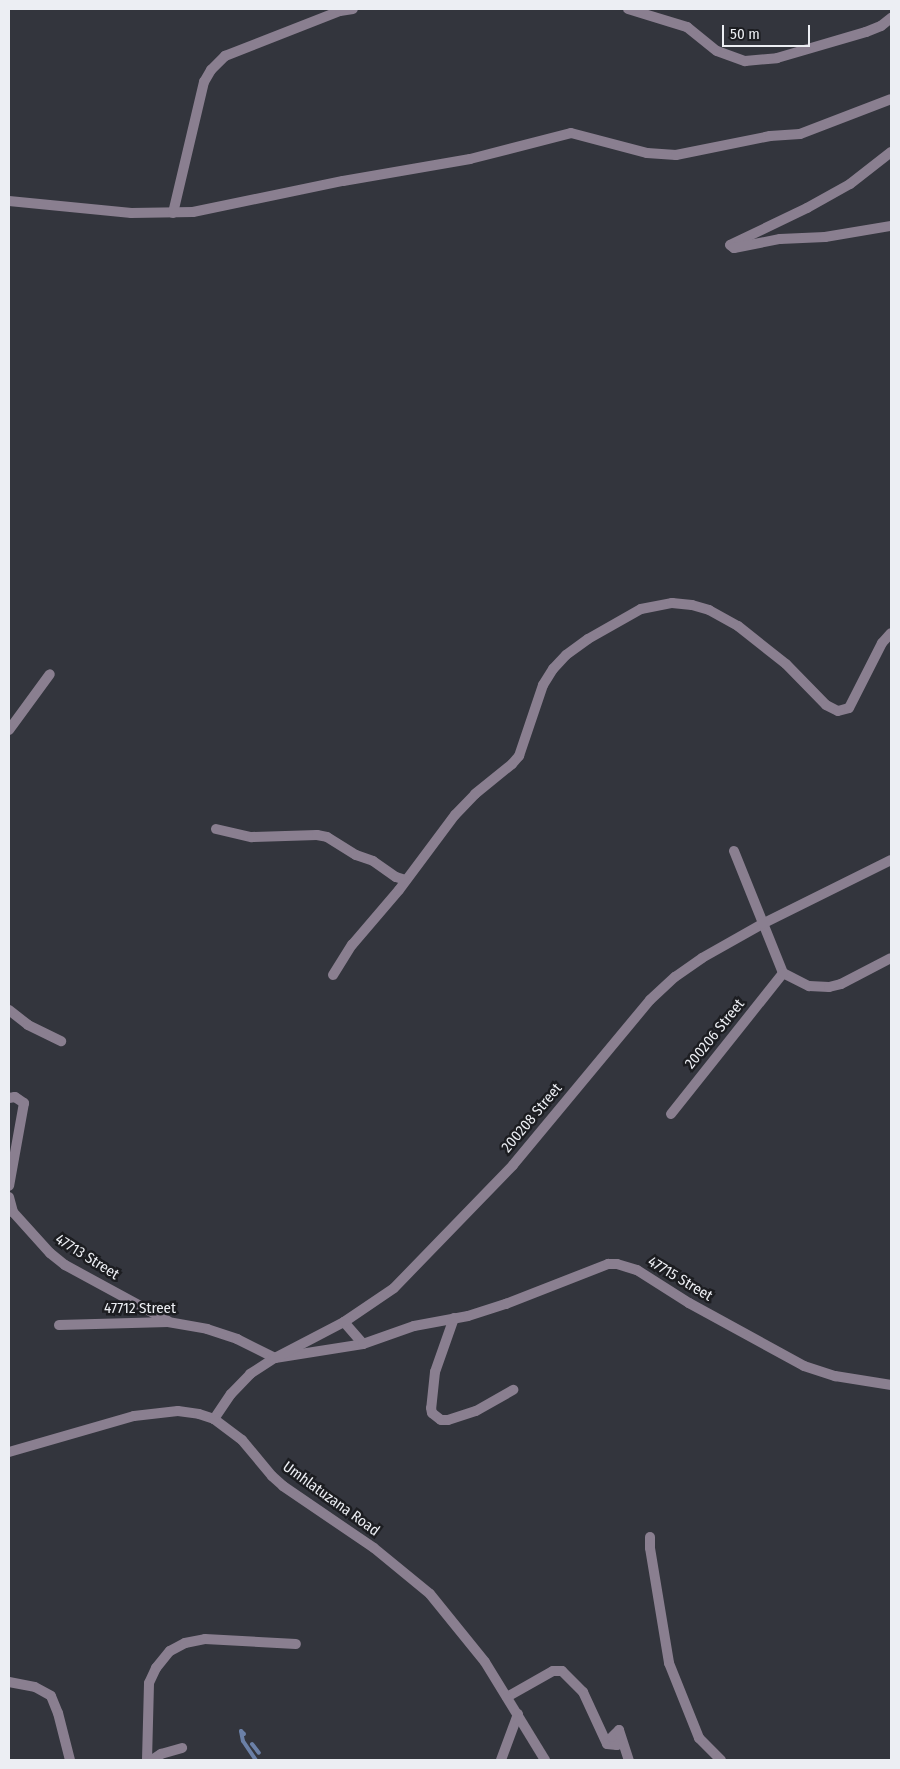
<!DOCTYPE html>
<style>
body{margin:0}
#map{position:relative;width:900px;height:1769px;overflow:hidden;background:#33353d;font-family:"Fira Sans Condensed",sans-serif}
div>[style]{position:absolute}
.stream>*{height:4px;margin:-2px;padding:0 2px;transform-origin:2px;border-radius:2px;background:#6b80a7}
.minor>*{height:10px;margin:-5px;padding:0 5px;transform-origin:5px;border-radius:5px;background:#8a7f90}
.tertiary>*{height:10px;margin:-5px;padding:0 5px;transform-origin:5px;border-radius:5px;background:#8a7f90}
span{translate:-50% -50%;white-space:nowrap;text-align:center;line-height:1.15;-webkit-text-stroke:5px #1c1d21;paint-order:stroke}
.street-label{font-size:15px;color:#eceef3}
.frame{position:absolute;inset:0;border:10px solid #eceef3;pointer-events:none}
.scale{position:absolute;left:722px;top:25px;width:88px;height:22px;box-sizing:border-box;border:2px solid #eceef3;border-top:0;padding-left:6px;font-size:15px;line-height:18px;white-space:nowrap;color:#eceef3;-webkit-text-stroke:4px #1c1d21;paint-order:stroke}
</style>
<div id="map">
<div class="stream">
<div style="left:244px;top:1734px;width:4px;rotate:-135deg"></div>
<div style="left:241px;top:1731px;width:10px;rotate:79deg"></div>
<div style="left:243px;top:1741px;width:23px;rotate:56deg"></div>
<div style="left:252px;top:1744px;width:11px;rotate:52deg"></div>
</div>
<div class="minor">
<div style="left:628px;top:9px;width:62px;rotate:17deg"></div>
<div style="left:687px;top:27px;width:38px;rotate:39deg"></div>
<div style="left:717px;top:51px;width:30px;rotate:20deg"></div>
<div style="left:745px;top:61px;width:32px;rotate:-5deg"></div>
<div style="left:777px;top:58px;width:93px;rotate:-16.3deg"></div>
<div style="left:866px;top:32px;width:16px;rotate:-22deg"></div>
<div style="left:881px;top:26px;width:13px;rotate:-39deg"></div>
<div style="left:891px;top:152px;width:52px;rotate:142deg"></div>
<div style="left:850px;top:184px;width:49px;rotate:150.8deg"></div>
<div style="left:807px;top:208px;width:85px;rotate:154.3deg"></div>
<div style="left:730px;top:245px;width:5px;rotate:37deg"></div>
<div style="left:734px;top:248px;width:47px;rotate:-11.1deg"></div>
<div style="left:780px;top:239px;width:45px;rotate:-2.5deg"></div>
<div style="left:825px;top:237px;width:67px;rotate:-9.5deg"></div>
<div style="left:9px;top:201px;width:123px;rotate:5.6deg"></div>
<div style="left:131px;top:213px;width:62px;rotate:-0.9deg"></div>
<div style="left:193px;top:212px;width:153px;rotate:-11.7deg"></div>
<div style="left:343px;top:181px;width:129px;rotate:-9.8deg"></div>
<div style="left:470px;top:159px;width:104px;rotate:-14.4deg"></div>
<div style="left:571px;top:133px;width:79px;rotate:14.7deg"></div>
<div style="left:647px;top:153px;width:29px;rotate:4deg"></div>
<div style="left:676px;top:155px;width:96px;rotate:-11.4deg"></div>
<div style="left:770px;top:136px;width:30px;rotate:-4deg"></div>
<div style="left:800px;top:134px;width:97px;rotate:-21deg"></div>
<div style="left:173px;top:213px;width:135px;rotate:-76.7deg"></div>
<div style="left:204px;top:82px;width:14px;rotate:-60deg"></div>
<div style="left:211px;top:70px;width:20px;rotate:-45deg"></div>
<div style="left:225px;top:56px;width:123px;rotate:-21.4deg"></div>
<div style="left:340px;top:11px;width:13px;rotate:-9deg"></div>
<div style="left:9px;top:730px;width:69px;rotate:-53.8deg"></div>
<div style="left:216px;top:829px;width:37px;rotate:13deg"></div>
<div style="left:252px;top:837px;width:65px;rotate:-1.8deg"></div>
<div style="left:317px;top:835px;width:10px;rotate:11deg"></div>
<div style="left:327px;top:837px;width:34px;rotate:32deg"></div>
<div style="left:356px;top:855px;width:18px;rotate:19deg"></div>
<div style="left:373px;top:861px;width:28px;rotate:35deg"></div>
<div style="left:396px;top:877px;width:10px;rotate:17deg"></div>
<div style="left:734px;top:851px;width:131px;rotate:68.1deg"></div>
<div style="left:783px;top:973px;width:29px;rotate:27deg"></div>
<div style="left:809px;top:986px;width:20px;rotate:3deg"></div>
<div style="left:829px;top:987px;width:12px;rotate:-14deg"></div>
<div style="left:841px;top:984px;width:56px;rotate:-27.5deg"></div>
<div style="left:333px;top:975px;width:36px;rotate:-58deg"></div>
<div style="left:352px;top:945px;width:72px;rotate:-49.5deg"></div>
<div style="left:399px;top:890px;width:94px;rotate:-53.3deg"></div>
<div style="left:455px;top:815px;width:29px;rotate:-46deg"></div>
<div style="left:475px;top:794px;width:48px;rotate:-39deg"></div>
<div style="left:512px;top:764px;width:11px;rotate:-49deg"></div>
<div style="left:519px;top:756px;width:75px;rotate:-71.3deg"></div>
<div style="left:543px;top:685px;width:19px;rotate:-58deg"></div>
<div style="left:553px;top:669px;width:19px;rotate:-47deg"></div>
<div style="left:566px;top:655px;width:27px;rotate:-36deg"></div>
<div style="left:588px;top:639px;width:61px;rotate:-29.5deg"></div>
<div style="left:641px;top:609px;width:32px;rotate:-11deg"></div>
<div style="left:672px;top:603px;width:20px;rotate:6deg"></div>
<div style="left:692px;top:605px;width:18px;rotate:16deg"></div>
<div style="left:709px;top:610px;width:33px;rotate:29deg"></div>
<div style="left:738px;top:626px;width:61px;rotate:38.4deg"></div>
<div style="left:786px;top:664px;width:57px;rotate:45.7deg"></div>
<div style="left:826px;top:705px;width:13px;rotate:27deg"></div>
<div style="left:838px;top:711px;width:11px;rotate:-15deg"></div>
<div style="left:849px;top:708px;width:73px;rotate:-63.1deg"></div>
<div style="left:882px;top:643px;width:13px;rotate:-48deg"></div>
<div style="left:9px;top:1010px;width:24px;rotate:38deg"></div>
<div style="left:28px;top:1025px;width:37px;rotate:26deg"></div>
<div style="left:9px;top:1098px;width:6px;rotate:-9deg"></div>
<div style="left:15px;top:1097px;width:11px;rotate:34deg"></div>
<div style="left:24px;top:1103px;width:84px;rotate:100.2deg"></div>
<div style="left:671px;top:1114px;width:180px;rotate:-51.5deg"></div>
<div style="left:9px;top:1197px;width:16px;rotate:75deg"></div>
<div style="left:13px;top:1212px;width:55px;rotate:47.9deg"></div>
<div style="left:50px;top:1253px;width:19px;rotate:39deg"></div>
<div style="left:65px;top:1265px;width:117px;rotate:28.5deg"></div>
<div style="left:454px;top:1318px;width:57px;rotate:109.4deg"></div>
<div style="left:435px;top:1372px;width:36px;rotate:96deg"></div>
<div style="left:431px;top:1408px;width:5px;rotate:79deg"></div>
<div style="left:432px;top:1413px;width:11px;rotate:38deg"></div>
<div style="left:441px;top:1420px;width:7px"></div>
<div style="left:448px;top:1420px;width:29px;rotate:-18deg"></div>
<div style="left:476px;top:1411px;width:43px;rotate:-29.6deg"></div>
<div style="left:344px;top:1322px;width:29px;rotate:49deg"></div>
<div style="left:59px;top:1325px;width:109px;rotate:-1.6deg"></div>
<div style="left:168px;top:1322px;width:40px;rotate:10deg"></div>
<div style="left:207px;top:1329px;width:32px;rotate:18deg"></div>
<div style="left:237px;top:1339px;width:42px;rotate:26.6deg"></div>
<div style="left:275px;top:1358px;width:89px;rotate:-9deg"></div>
<div style="left:363px;top:1344px;width:54px;rotate:-19.4deg"></div>
<div style="left:414px;top:1326px;width:55px;rotate:-10.5deg"></div>
<div style="left:468px;top:1316px;width:40px;rotate:-18deg"></div>
<div style="left:506px;top:1304px;width:110px;rotate:-21.4deg"></div>
<div style="left:608px;top:1264px;width:9px"></div>
<div style="left:617px;top:1264px;width:21px;rotate:17deg"></div>
<div style="left:637px;top:1270px;width:62px;rotate:32.4deg"></div>
<div style="left:689px;top:1303px;width:131px;rotate:28.7deg"></div>
<div style="left:804px;top:1366px;width:33px;rotate:18deg"></div>
<div style="left:835px;top:1376px;width:57px;rotate:9.1deg"></div>
<div style="left:214px;top:1419px;width:30px;rotate:-56deg"></div>
<div style="left:231px;top:1394px;width:28px;rotate:-46deg"></div>
<div style="left:250px;top:1374px;width:30px;rotate:-33deg"></div>
<div style="left:275px;top:1358px;width:78px;rotate:-27.6deg"></div>
<div style="left:344px;top:1322px;width:60px;rotate:-34.2deg"></div>
<div style="left:394px;top:1288px;width:171px;rotate:-45.9deg"></div>
<div style="left:513px;top:1165px;width:214px;rotate:-50.3deg"></div>
<div style="left:650px;top:1000px;width:34px;rotate:-43deg"></div>
<div style="left:675px;top:977px;width:33px;rotate:-35deg"></div>
<div style="left:702px;top:958px;width:69px;rotate:-29.5deg"></div>
<div style="left:762px;top:924px;width:144px;rotate:-26.4deg"></div>
<div style="left:650px;top:1537px;width:11px;rotate:90deg"></div>
<div style="left:650px;top:1548px;width:117px;rotate:80.6deg"></div>
<div style="left:669px;top:1663px;width:81px;rotate:68.2deg"></div>
<div style="left:699px;top:1738px;width:31px;rotate:45deg"></div>
<div style="left:9px;top:1682px;width:26px;rotate:11deg"></div>
<div style="left:35px;top:1687px;width:18px;rotate:29deg"></div>
<div style="left:51px;top:1696px;width:18px;rotate:68deg"></div>
<div style="left:58px;top:1713px;width:49px;rotate:75.7deg"></div>
<div style="left:507px;top:1697px;width:53px;rotate:-29.5deg"></div>
<div style="left:553px;top:1671px;width:9px"></div>
<div style="left:562px;top:1671px;width:30px;rotate:45deg"></div>
<div style="left:583px;top:1692px;width:57px;rotate:65.2deg"></div>
<div style="left:607px;top:1744px;width:10px;rotate:6deg"></div>
<div style="left:617px;top:1745px;width:9px;rotate:-122deg"></div>
<div style="left:612px;top:1737px;width:10px;rotate:-45deg"></div>
<div style="left:619px;top:1730px;width:32px;rotate:72deg"></div>
<div style="left:147px;top:1760px;width:77px;rotate:-88.5deg"></div>
<div style="left:149px;top:1683px;width:17px;rotate:-65deg"></div>
<div style="left:156px;top:1668px;width:22px;rotate:-51deg"></div>
<div style="left:170px;top:1651px;width:17px;rotate:-28deg"></div>
<div style="left:185px;top:1643px;width:20px;rotate:-11deg"></div>
<div style="left:205px;top:1639px;width:91px;rotate:3.1deg"></div>
<div style="left:152px;top:1760px;width:11px;rotate:-34deg"></div>
<div style="left:161px;top:1754px;width:22px;rotate:-16deg"></div>
<div style="left:501px;top:1760px;width:49px;rotate:-69.7deg"></div>
</div>
<div class="tertiary">
<div style="left:9px;top:1452px;width:130px;rotate:-16.1deg"></div>
<div style="left:134px;top:1416px;width:44px;rotate:-6.5deg"></div>
<div style="left:178px;top:1411px;width:21px;rotate:8deg"></div>
<div style="left:199px;top:1414px;width:16px;rotate:18deg"></div>
<div style="left:214px;top:1419px;width:35px;rotate:37deg"></div>
<div style="left:242px;top:1440px;width:47px;rotate:50.2deg"></div>
<div style="left:272px;top:1476px;width:15px;rotate:42deg"></div>
<div style="left:283px;top:1486px;width:110px;rotate:34.3deg"></div>
<div style="left:374px;top:1548px;width:72px;rotate:39.4deg"></div>
<div style="left:430px;top:1594px;width:87px;rotate:51deg"></div>
<div style="left:485px;top:1662px;width:115px;rotate:58.5deg"></div>
</div>
<div class="street-label">
<span style="left:715px;top:1034px;rotate:-51deg">200206 Street</span>
<span style="left:532px;top:1118px;rotate:-50deg">200208 Street</span>
<span style="left:87px;top:1257px;rotate:32deg">47713 Street</span>
<span style="left:680px;top:1279px;rotate:31deg">47715 Street</span>
<span style="left:140px;top:1309px">47712 Street</span>
<span style="left:331px;top:1499px;rotate:36deg">Umhlatuzana Road</span>
</div>
<div class="frame"></div>
<div class="scale">50 m</div>
</div>
